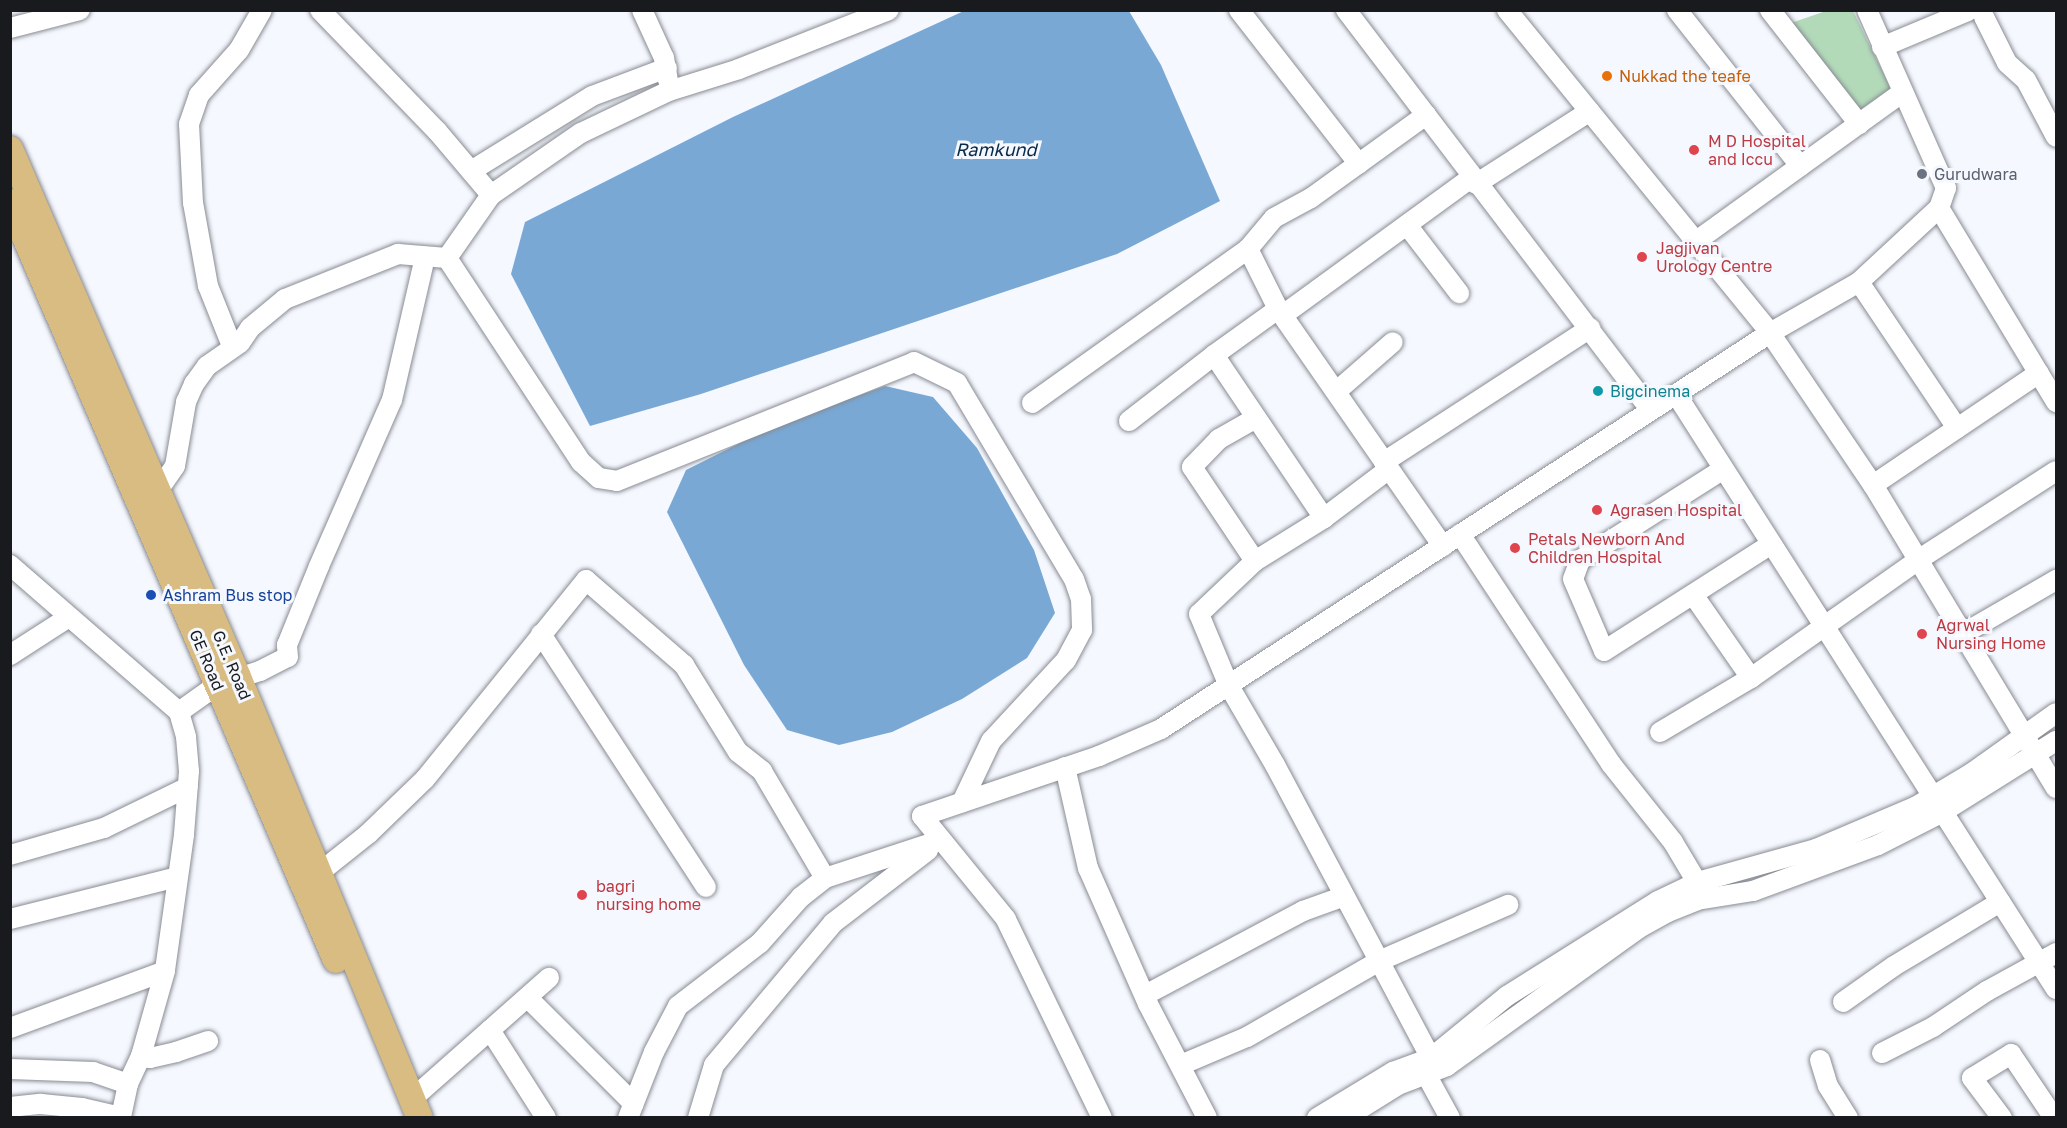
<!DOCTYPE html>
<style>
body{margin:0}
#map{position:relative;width:2067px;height:1128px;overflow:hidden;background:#f5f8fe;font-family:"Golos Text",sans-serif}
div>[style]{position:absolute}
.green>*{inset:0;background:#b2dab9}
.water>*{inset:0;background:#79a8d5}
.roads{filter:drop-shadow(0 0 2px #888b93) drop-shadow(0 0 2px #888b93)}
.minor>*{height:20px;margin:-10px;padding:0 10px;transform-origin:10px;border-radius:10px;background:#fff}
.major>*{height:26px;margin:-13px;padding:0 13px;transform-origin:13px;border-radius:13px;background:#d9bc82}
.dots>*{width:16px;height:16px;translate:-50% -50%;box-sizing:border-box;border:3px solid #f5f8fe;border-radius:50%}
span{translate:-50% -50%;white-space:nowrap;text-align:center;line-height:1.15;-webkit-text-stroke:6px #f5f8fe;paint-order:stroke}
.food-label{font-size:16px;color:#c56008}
.left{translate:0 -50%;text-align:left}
.health-label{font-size:16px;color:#be3a42}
.worship-label{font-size:16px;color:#5b616d}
.culture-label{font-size:16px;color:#0d838f}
.transit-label{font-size:16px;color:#164399}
.street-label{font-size:16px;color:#191a1d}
.water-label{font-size:18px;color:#072b49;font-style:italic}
.frame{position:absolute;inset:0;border:12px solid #191a1d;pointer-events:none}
</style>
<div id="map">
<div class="green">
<div style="clip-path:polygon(1826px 11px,1853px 11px,1891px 89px,1860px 110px,1791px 23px)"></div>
</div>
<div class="water">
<div style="clip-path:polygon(966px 10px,1129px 11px,1161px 65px,1220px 201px,1117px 254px,701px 394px,590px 426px,511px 274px,525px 222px,733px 117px)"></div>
<div style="clip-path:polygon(885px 386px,933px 397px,977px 448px,1034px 550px,1055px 613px,1027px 658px,962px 699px,892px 732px,839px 745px,787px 730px,744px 665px,667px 512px,686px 470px,774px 426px)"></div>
</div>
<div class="roads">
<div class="minor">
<div style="left:320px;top:10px;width:168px;rotate:46deg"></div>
<div style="left:437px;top:131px;width:84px;rotate:49.8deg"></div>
<div style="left:642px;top:10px;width:53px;rotate:65.4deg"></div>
<div style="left:664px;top:58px;width:22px;rotate:80deg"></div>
<div style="left:1239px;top:10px;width:195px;rotate:52.1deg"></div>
<div style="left:1346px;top:10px;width:132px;rotate:52.7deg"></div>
<div style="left:1507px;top:10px;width:417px;rotate:50.8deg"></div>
<div style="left:1770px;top:333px;width:184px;rotate:55.9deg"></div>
<div style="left:1873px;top:485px;width:354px;rotate:58.9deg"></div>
<div style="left:1677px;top:10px;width:199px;rotate:51.7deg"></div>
<div style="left:1770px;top:10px;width:145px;rotate:52deg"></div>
<div style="left:1867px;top:10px;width:195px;rotate:66.1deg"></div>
<div style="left:1946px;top:188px;width:21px;rotate:109deg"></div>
<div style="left:1939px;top:208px;width:227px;rotate:58.9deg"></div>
<div style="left:1984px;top:17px;width:51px;rotate:63.4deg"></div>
<div style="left:2007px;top:63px;width:25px;rotate:42deg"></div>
<div style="left:2026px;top:80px;width:64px;rotate:62.2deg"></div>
<div style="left:10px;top:28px;width:72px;rotate:-14.4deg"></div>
<div style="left:1882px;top:47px;width:93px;rotate:-22.7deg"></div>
<div style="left:471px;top:171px;width:142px;rotate:-31.8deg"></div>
<div style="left:592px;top:96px;width:80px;rotate:-20.5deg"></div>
<div style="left:1476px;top:184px;width:135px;rotate:-32.6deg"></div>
<div style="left:1407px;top:225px;width:86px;rotate:52.6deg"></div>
<div style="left:1695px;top:242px;width:256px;rotate:-35.8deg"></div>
<div style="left:1248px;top:249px;width:67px;rotate:63.4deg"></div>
<div style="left:1278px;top:309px;width:289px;rotate:55.2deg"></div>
<div style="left:447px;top:258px;width:244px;rotate:56.7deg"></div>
<div style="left:581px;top:462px;width:24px;rotate:42deg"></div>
<div style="left:599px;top:478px;width:18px;rotate:9deg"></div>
<div style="left:617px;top:481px;width:320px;rotate:-21.8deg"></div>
<div style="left:914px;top:362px;width:48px;rotate:26deg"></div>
<div style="left:957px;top:383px;width:228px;rotate:59.2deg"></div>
<div style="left:1074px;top:579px;width:21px;rotate:71deg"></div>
<div style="left:1081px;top:599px;width:31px;rotate:88deg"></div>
<div style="left:1082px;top:630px;width:34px;rotate:118deg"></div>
<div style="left:1066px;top:660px;width:110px;rotate:132.8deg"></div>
<div style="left:991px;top:741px;width:68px;rotate:115.4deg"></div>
<div style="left:1859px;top:282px;width:176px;rotate:56.1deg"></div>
<div style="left:1278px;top:309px;width:79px;rotate:144.3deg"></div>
<div style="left:1214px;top:355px;width:197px;rotate:56deg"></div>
<div style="left:1283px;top:315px;width:233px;rotate:-36.1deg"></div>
<div style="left:232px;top:346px;width:65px;rotate:-111.8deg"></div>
<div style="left:208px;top:286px;width:84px;rotate:-100.2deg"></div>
<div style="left:193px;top:203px;width:79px;rotate:-92.9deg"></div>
<div style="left:189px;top:124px;width:31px;rotate:-71deg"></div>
<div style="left:199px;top:95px;width:60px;rotate:-48.4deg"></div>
<div style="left:239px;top:50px;width:46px;rotate:-60.1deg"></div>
<div style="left:1337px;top:391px;width:74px;rotate:-41.2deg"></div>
<div style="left:1676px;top:394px;width:706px;rotate:57.44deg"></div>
<div style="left:1032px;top:403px;width:265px;rotate:-35.5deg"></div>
<div style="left:1248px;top:249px;width:40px;rotate:-50deg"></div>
<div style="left:1274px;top:218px;width:42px;rotate:-28.4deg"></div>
<div style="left:1311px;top:198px;width:142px;rotate:-35.8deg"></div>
<div style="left:1426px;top:115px;width:371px;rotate:52.7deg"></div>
<div style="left:1256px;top:418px;width:43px;rotate:150.4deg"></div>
<div style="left:1219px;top:439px;width:39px;rotate:134deg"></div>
<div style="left:1192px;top:467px;width:113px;rotate:56.2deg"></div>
<div style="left:1255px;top:561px;width:81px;rotate:-31.9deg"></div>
<div style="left:1324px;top:518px;width:81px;rotate:-37deg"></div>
<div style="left:1129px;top:421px;width:108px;rotate:-37.8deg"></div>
<div style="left:1384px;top:462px;width:246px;rotate:-33deg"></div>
<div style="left:1722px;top:470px;width:168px;rotate:147.6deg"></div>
<div style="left:1580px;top:560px;width:20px;rotate:110deg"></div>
<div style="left:1573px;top:579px;width:78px;rotate:66.7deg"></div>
<div style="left:1604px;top:651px;width:198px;rotate:-32.6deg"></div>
<div style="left:1873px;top:485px;width:200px;rotate:-34deg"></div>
<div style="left:152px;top:499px;width:40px;rotate:-55.1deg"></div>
<div style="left:175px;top:466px;width:65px;rotate:-80.2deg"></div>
<div style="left:186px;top:402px;width:20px;rotate:-66deg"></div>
<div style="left:194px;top:384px;width:22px;rotate:-54deg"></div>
<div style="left:207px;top:366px;width:40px;rotate:-34.9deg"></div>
<div style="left:240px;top:343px;width:18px;rotate:-56deg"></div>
<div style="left:250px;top:328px;width:45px;rotate:-39.6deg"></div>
<div style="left:285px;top:299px;width:122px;rotate:-21.7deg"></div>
<div style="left:398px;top:254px;width:49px;rotate:4.7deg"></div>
<div style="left:447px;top:258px;width:77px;rotate:-55.1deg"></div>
<div style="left:491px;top:195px;width:109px;rotate:-34.6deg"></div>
<div style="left:581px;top:133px;width:98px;rotate:-25.5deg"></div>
<div style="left:669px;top:91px;width:73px;rotate:-17.4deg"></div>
<div style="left:739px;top:69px;width:161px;rotate:-21.5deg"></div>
<div style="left:1460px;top:534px;width:275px;rotate:56.7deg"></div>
<div style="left:1611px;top:764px;width:100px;rotate:51.5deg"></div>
<div style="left:1673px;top:842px;width:61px;rotate:59.2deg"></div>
<div style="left:1255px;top:561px;width:77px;rotate:136.6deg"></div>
<div style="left:1199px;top:614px;width:78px;rotate:67.4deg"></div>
<div style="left:1229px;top:686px;width:91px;rotate:59.8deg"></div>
<div style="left:1275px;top:765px;width:332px;rotate:62deg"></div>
<div style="left:1431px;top:1058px;width:18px;rotate:103deg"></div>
<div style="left:1427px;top:1076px;width:48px;rotate:61.3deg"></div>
<div style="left:10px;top:565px;width:224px;rotate:41deg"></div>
<div style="left:179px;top:712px;width:26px;rotate:74deg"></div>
<div style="left:186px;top:737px;width:34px;rotate:85deg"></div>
<div style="left:189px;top:771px;width:64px;rotate:94.5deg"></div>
<div style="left:184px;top:835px;width:137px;rotate:98deg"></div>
<div style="left:165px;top:971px;width:88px;rotate:105.8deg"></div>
<div style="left:141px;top:1056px;width:31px;rotate:115deg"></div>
<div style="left:128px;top:1084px;width:35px;rotate:102deg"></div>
<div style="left:1694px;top:596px;width:100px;rotate:55.2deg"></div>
<div style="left:541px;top:634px;width:302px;rotate:56.9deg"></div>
<div style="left:1961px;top:635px;width:110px;rotate:-30.1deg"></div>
<div style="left:10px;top:655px;width:70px;rotate:-32.8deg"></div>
<div style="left:179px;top:712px;width:47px;rotate:-35.4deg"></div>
<div style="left:217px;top:685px;width:45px;rotate:-18deg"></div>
<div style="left:260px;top:671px;width:31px;rotate:-27deg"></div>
<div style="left:288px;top:657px;width:12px;rotate:-95deg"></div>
<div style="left:287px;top:645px;width:85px;rotate:-67.9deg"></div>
<div style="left:319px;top:566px;width:181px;rotate:-66.3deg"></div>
<div style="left:392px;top:400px;width:147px;rotate:-77deg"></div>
<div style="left:1660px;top:732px;width:106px;rotate:-30.7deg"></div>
<div style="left:1751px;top:678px;width:204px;rotate:-35.2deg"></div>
<div style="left:1918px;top:560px;width:164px;rotate:-32.8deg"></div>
<div style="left:1065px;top:767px;width:104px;rotate:77.2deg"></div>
<div style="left:1088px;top:868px;width:149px;rotate:66.2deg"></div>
<div style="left:1148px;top:1004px;width:128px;rotate:62.6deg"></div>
<div style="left:10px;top:855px;width:98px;rotate:-16deg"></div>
<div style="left:104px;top:828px;width:93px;rotate:-26deg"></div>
<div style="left:319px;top:873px;width:63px;rotate:-38.5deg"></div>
<div style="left:368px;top:834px;width:79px;rotate:-44deg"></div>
<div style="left:425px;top:779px;width:256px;rotate:-51deg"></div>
<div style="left:586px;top:580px;width:130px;rotate:40.9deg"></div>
<div style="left:684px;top:665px;width:102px;rotate:58.2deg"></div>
<div style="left:738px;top:752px;width:31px;rotate:38deg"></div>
<div style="left:762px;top:771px;width:124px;rotate:59.5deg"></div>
<div style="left:825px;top:878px;width:122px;rotate:-18.1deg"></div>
<div style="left:10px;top:919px;width:172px;rotate:-14.1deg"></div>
<div style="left:1147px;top:994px;width:177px;rotate:-28deg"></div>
<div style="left:1303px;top:911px;width:41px;rotate:-19.7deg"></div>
<div style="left:529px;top:999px;width:148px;rotate:45deg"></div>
<div style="left:1843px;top:1002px;width:62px;rotate:-35.2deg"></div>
<div style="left:1894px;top:966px;width:124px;rotate:-31.1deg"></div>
<div style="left:10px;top:1028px;width:165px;rotate:-20.2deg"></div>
<div style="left:490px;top:1030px;width:104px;rotate:57.5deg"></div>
<div style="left:1882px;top:1053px;width:57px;rotate:-27deg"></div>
<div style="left:1933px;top:1027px;width:65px;rotate:-33.7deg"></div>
<div style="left:1987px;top:991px;width:79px;rotate:-28.8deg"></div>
<div style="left:141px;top:1056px;width:9px;rotate:13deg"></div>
<div style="left:150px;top:1058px;width:27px;rotate:-13deg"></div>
<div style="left:176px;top:1052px;width:34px;rotate:-19deg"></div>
<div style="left:1820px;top:1060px;width:27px;rotate:73deg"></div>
<div style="left:1828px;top:1086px;width:38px;rotate:58deg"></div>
<div style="left:1183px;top:1064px;width:69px;rotate:-22.9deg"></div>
<div style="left:1247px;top:1037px;width:152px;rotate:-29.9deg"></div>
<div style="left:1379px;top:961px;width:141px;rotate:-23.5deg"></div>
<div style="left:10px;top:1069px;width:83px;rotate:2.1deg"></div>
<div style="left:93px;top:1072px;width:37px;rotate:19deg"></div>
<div style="left:412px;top:1099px;width:183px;rotate:-41.5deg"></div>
<div style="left:10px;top:1107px;width:31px;rotate:-6deg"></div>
<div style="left:41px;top:1104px;width:41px;rotate:5.6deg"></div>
<div style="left:82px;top:1108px;width:40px;rotate:13deg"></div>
<div style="left:628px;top:1118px;width:71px;rotate:-68.5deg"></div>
<div style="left:654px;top:1052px;width:52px;rotate:-62.4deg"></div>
<div style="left:678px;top:1006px;width:103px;rotate:-37.5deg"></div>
<div style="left:760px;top:943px;width:62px;rotate:-48.3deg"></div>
<div style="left:801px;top:897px;width:31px;rotate:-38deg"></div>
<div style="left:698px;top:1118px;width:55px;rotate:-73.2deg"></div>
<div style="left:714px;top:1065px;width:185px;rotate:-50deg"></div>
<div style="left:833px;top:923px;width:120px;rotate:-37.5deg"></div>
<div style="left:1102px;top:1118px;width:221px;rotate:-115.8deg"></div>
<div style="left:1006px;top:919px;width:133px;rotate:-129.2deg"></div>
<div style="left:922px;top:816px;width:187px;rotate:-18.7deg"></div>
<div style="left:1099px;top:756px;width:68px;rotate:-23.5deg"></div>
<div style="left:1161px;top:729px;width:726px;rotate:-33.03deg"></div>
<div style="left:1770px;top:333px;width:103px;rotate:-29.8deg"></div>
<div style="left:1859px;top:282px;width:109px;rotate:-42.8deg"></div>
<div style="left:1317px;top:1118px;width:89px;rotate:-31.2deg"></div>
<div style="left:1393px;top:1072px;width:40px;rotate:-20.2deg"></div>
<div style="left:1431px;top:1058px;width:98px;rotate:-39.2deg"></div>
<div style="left:1507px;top:996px;width:178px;rotate:-32.2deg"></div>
<div style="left:1658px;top:901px;width:44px;rotate:-25.4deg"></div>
<div style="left:1698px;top:882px;width:123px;rotate:-15.6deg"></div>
<div style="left:1816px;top:849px;width:108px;rotate:-23deg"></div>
<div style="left:1915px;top:807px;width:66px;rotate:-30.8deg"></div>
<div style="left:1972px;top:773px;width:103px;rotate:-35.5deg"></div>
<div style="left:1345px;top:1118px;width:62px;rotate:-31.9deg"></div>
<div style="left:1398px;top:1085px;width:53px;rotate:-21.2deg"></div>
<div style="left:1447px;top:1066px;width:236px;rotate:-35.7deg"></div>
<div style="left:1639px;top:928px;width:33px;rotate:-29deg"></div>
<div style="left:1668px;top:912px;width:31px;rotate:-22deg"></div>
<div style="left:1697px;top:900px;width:57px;rotate:-9.1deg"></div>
<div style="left:1753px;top:891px;width:133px;rotate:-20.2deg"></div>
<div style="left:1878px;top:845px;width:71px;rotate:-26.9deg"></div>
<div style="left:1941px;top:813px;width:136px;rotate:-32.1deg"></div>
<div style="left:2002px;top:1118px;width:50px;rotate:-126.9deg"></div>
<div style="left:1972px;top:1078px;width:46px;rotate:-31.6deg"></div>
<div style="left:2011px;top:1054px;width:77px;rotate:56.1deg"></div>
</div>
<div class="major">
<div style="left:10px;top:149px;width:575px;rotate:66.64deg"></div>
<div style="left:238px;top:677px;width:477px;rotate:67.6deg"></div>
<div style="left:10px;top:202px;width:825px;rotate:66.73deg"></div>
</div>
</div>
<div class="dots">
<div style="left:1607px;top:76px;background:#e8710a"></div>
<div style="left:1694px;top:150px;background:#e0444e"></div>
<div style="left:1922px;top:174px;background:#6b7280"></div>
<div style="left:1642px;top:257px;background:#e0444e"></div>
<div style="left:1598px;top:391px;background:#0f9aa8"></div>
<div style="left:1597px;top:510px;background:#e0444e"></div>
<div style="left:1515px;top:548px;background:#e0444e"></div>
<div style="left:151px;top:595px;background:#1a4fb4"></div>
<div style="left:1922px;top:634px;background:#e0444e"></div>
<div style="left:582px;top:895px;background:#e0444e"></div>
</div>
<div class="food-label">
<span class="left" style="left:1619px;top:76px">Nukkad the teafe</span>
</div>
<div class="health-label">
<span class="left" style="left:1708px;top:150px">M D Hospital<br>and Iccu</span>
<span class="left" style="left:1656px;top:257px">Jagjivan<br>Urology Centre</span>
<span class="left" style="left:1610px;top:510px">Agrasen Hospital</span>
<span class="left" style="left:1528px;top:548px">Petals Newborn And<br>Children Hospital</span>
<span class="left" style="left:1936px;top:634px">Agrwal<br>Nursing Home</span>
<span class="left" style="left:596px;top:895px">bagri<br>nursing home</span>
</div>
<div class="worship-label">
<span class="left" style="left:1934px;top:174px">Gurudwara</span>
</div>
<div class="culture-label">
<span class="left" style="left:1610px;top:391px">Bigcinema</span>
</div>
<div class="transit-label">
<span class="left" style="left:163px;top:595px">Ashram Bus stop</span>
</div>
<div class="street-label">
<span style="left:207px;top:660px;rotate:67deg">GE Road</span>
<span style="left:232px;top:665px;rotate:67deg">G.E. Road</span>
</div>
<div class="water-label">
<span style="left:996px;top:149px">Ramkund</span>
</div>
<div class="frame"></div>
</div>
